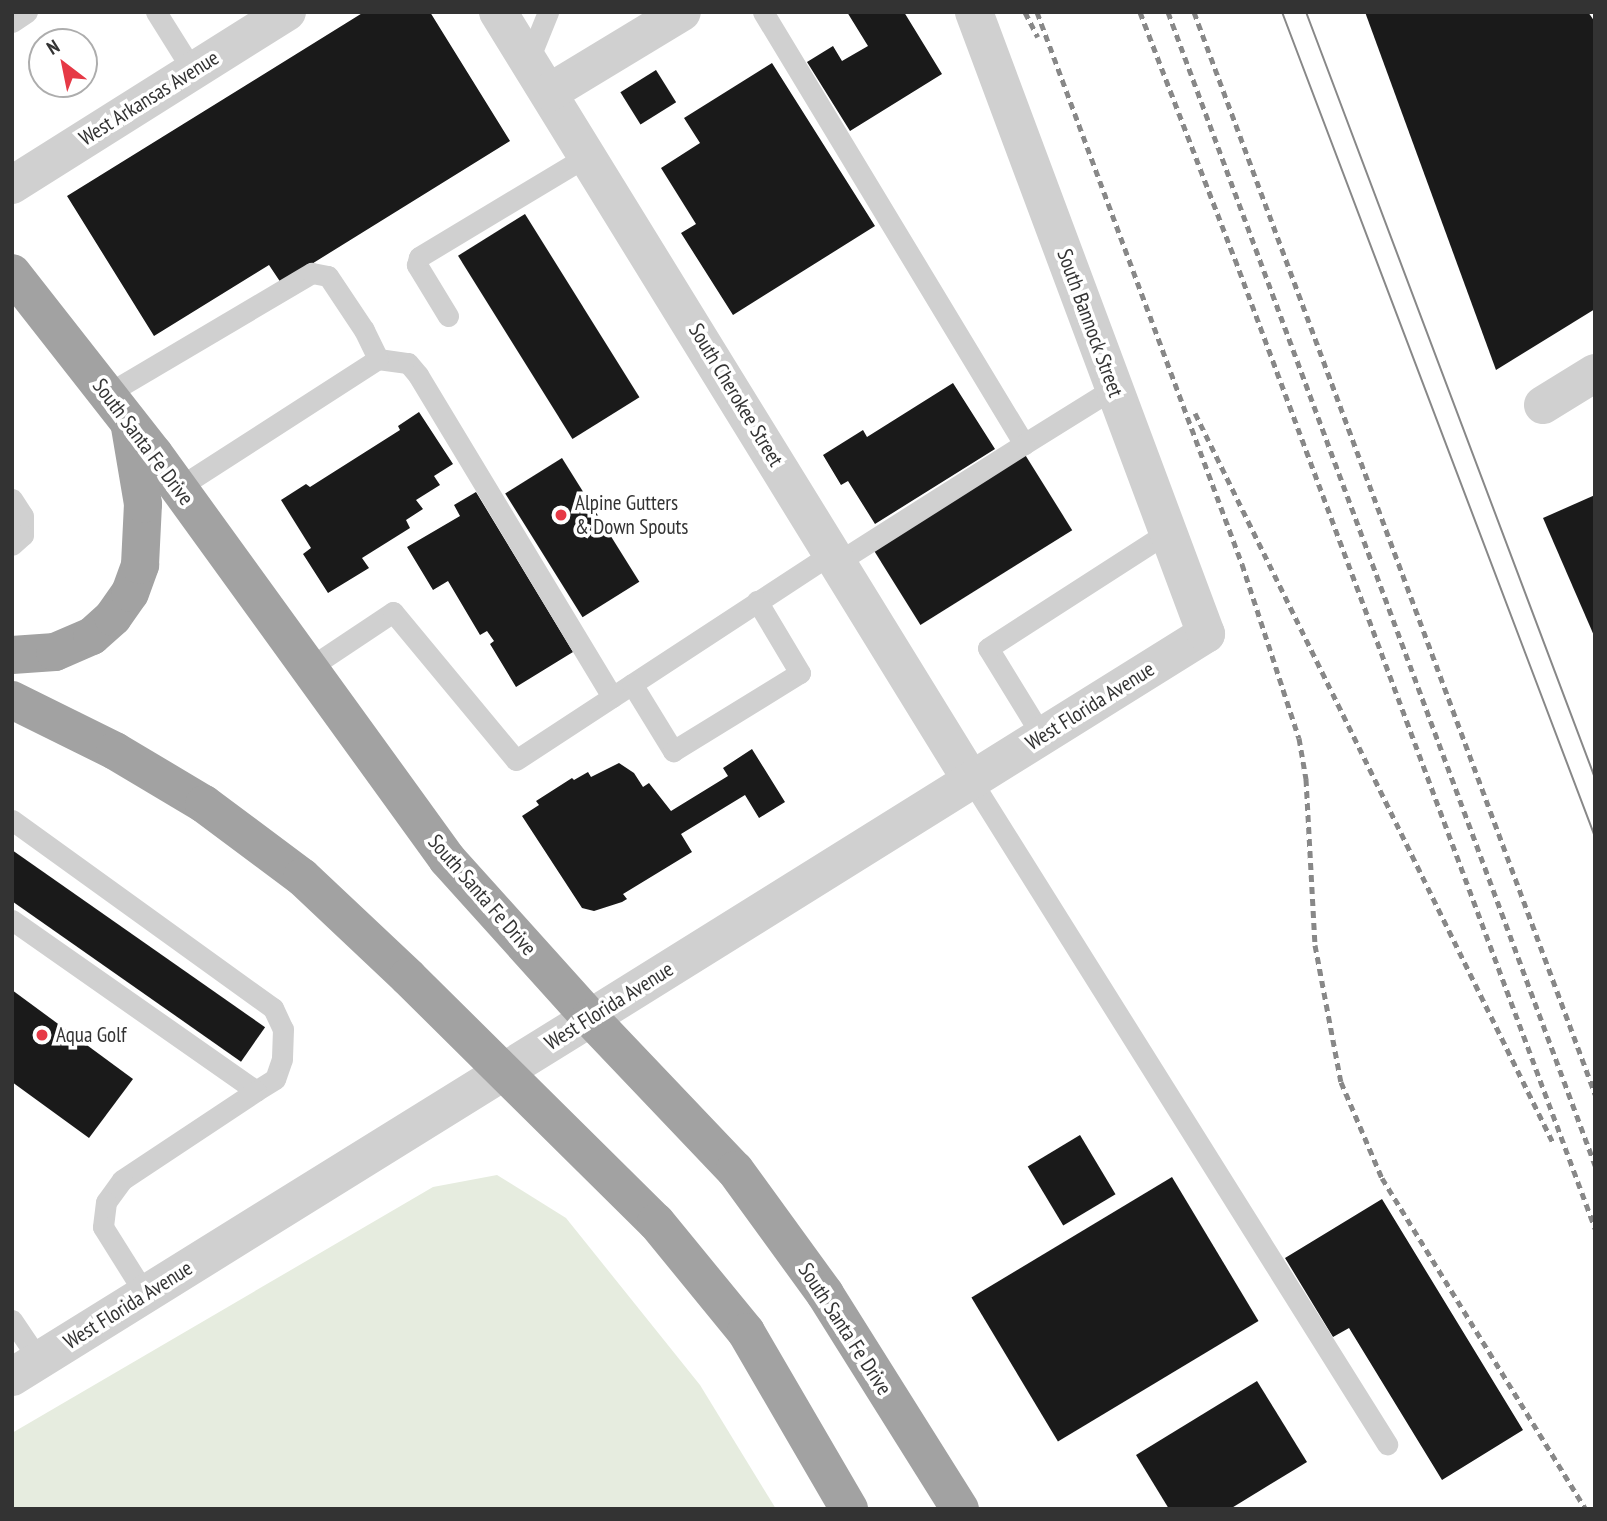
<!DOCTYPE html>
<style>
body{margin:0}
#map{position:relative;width:1607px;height:1521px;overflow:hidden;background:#fff;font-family:"PT Sans Narrow",sans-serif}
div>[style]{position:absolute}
.green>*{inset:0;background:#e6ecdf}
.building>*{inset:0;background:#1a1a1a;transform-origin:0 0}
.service>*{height:21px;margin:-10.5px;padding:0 10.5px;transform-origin:10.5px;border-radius:10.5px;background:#d0d0d0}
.minor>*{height:38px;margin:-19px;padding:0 19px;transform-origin:19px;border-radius:19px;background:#d0d0d0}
.tertiary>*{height:38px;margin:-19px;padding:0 19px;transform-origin:19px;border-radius:19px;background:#d0d0d0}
.trunk>*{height:38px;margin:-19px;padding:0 19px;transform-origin:19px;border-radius:19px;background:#a2a2a2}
.tram>*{height:2px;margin:-1px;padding:0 1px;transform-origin:1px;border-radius:1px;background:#888}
.rail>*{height:5px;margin-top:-2.5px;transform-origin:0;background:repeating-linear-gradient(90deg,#888 0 7px,transparent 0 12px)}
.dots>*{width:19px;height:19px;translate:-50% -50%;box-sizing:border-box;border:4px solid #fff;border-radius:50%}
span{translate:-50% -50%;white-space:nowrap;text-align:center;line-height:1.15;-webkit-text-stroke:7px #fff;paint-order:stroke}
.street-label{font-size:21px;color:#333}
.poi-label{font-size:21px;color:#333}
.left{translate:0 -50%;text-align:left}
.frame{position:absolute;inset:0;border:14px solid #333;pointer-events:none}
.north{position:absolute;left:28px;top:28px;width:70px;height:70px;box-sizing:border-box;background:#fff;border:2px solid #adadad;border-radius:50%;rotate:328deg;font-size:19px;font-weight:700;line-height:28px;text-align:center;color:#333}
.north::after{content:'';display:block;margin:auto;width:24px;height:32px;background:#e63946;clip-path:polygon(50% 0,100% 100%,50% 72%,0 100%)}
</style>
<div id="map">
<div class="green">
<div style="clip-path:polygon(497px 1175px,566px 1218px,700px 1385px,776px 1509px,12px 1509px,12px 1433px,433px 1187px)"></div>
</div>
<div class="building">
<div style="clip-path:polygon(364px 12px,430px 12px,510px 141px,281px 283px,269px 265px,154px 336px,67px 196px)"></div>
<div style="clip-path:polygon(847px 12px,904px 12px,942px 74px,850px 131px,807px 62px,833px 46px,842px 61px,868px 46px)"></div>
<div style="clip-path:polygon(1365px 12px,1588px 12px,1595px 22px,1595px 309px,1496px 370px)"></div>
<div style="clip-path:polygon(772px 63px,875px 226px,733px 315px,681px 233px,696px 224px,661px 168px,700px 143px,684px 118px)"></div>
<div style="left:656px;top:70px;width:38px;height:42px;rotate:58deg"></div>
<div style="left:525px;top:214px;width:216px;height:79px;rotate:58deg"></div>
<div style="clip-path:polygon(953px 383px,995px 449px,875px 524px,848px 481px,841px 485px,823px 455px,863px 430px,867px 437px)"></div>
<div style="clip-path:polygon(419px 412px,453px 464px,434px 476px,440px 485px,416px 500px,423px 509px,406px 520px,410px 528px,362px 558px,369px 568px,328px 593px,303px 554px,311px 548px,281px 500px,306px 484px,310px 487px,400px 430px,398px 426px)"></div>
<div style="left:1024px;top:453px;width:91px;height:179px;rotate:58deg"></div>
<div style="left:562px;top:458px;width:146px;height:67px;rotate:58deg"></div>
<div style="clip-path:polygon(476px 492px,573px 652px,516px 687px,490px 644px,494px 641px,487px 631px,480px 635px,448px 581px,433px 590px,407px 547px,460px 516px,454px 505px)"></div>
<div style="clip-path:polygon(1595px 495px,1595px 638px,1543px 518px)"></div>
<div style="clip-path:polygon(752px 749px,785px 802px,759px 818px,745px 795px,681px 834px,692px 852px,623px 894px,627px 899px,622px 902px,594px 911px,582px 908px,522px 816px,539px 805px,536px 801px,572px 778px,574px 780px,588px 772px,591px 777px,619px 763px,634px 773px,643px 787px,649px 783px,671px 811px,728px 776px,723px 768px)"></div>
<div style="left:12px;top:850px;width:309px;height:42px;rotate:35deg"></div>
<div style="clip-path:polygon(12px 990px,133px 1079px,89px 1138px,12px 1082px)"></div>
<div style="left:1080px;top:1135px;width:69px;height:61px;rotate:59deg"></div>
<div style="left:1172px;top:1177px;width:168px;height:234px;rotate:59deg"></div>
<div style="clip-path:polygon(1382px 1199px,1523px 1430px,1442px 1480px,1349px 1328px,1333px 1337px,1285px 1258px)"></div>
<div style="clip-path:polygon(1257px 1381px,1307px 1462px,1230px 1509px,1169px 1509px,1136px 1455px)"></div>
</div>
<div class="service">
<div style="left:156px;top:12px;width:70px;rotate:57.9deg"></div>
<div style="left:763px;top:12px;width:505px;rotate:58.86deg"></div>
<div style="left:1024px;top:444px;width:106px;rotate:-31.9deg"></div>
<div style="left:12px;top:22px;width:18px;rotate:-34deg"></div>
<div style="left:529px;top:59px;width:51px;rotate:-68deg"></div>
<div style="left:448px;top:316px;width:60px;rotate:-121.3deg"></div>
<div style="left:417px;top:265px;width:8px;rotate:-76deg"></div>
<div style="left:419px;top:257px;width:198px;rotate:-31deg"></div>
<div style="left:378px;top:359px;width:30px;rotate:8deg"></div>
<div style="left:408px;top:363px;width:16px;rotate:50deg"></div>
<div style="left:418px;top:375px;width:376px;rotate:58.9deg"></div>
<div style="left:107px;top:394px;width:238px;rotate:-30.6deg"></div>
<div style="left:312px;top:273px;width:16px;rotate:11deg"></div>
<div style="left:328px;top:276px;width:65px;rotate:56.3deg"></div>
<div style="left:364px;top:330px;width:32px;rotate:64deg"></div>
<div style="left:378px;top:359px;width:238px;rotate:147.2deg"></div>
<div style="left:12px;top:499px;width:20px;rotate:57deg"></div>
<div style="left:23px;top:516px;width:19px;rotate:90deg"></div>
<div style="left:23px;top:535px;width:15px;rotate:138deg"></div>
<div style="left:838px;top:562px;width:220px;rotate:-32.4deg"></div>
<div style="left:309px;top:668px;width:101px;rotate:-33.7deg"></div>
<div style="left:393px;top:612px;width:192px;rotate:50.3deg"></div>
<div style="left:516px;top:760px;width:378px;rotate:-33.2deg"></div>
<div style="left:632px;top:684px;width:79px;rotate:58.5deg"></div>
<div style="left:673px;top:751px;width:149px;rotate:-31.6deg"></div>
<div style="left:800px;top:673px;width:84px;rotate:-120.8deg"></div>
<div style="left:1042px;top:736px;width:103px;rotate:-121.5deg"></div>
<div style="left:988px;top:648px;width:214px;rotate:-32.8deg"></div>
<div style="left:971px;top:780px;width:784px;rotate:57.93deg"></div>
<div style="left:12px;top:820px;width:322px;rotate:35.8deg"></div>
<div style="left:273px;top:1008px;width:23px;rotate:65deg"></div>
<div style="left:283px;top:1029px;width:30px;rotate:92deg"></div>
<div style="left:282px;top:1059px;width:21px;rotate:109deg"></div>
<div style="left:275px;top:1079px;width:22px;rotate:148deg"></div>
<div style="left:12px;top:920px;width:298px;rotate:35deg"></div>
<div style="left:256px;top:1091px;width:161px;rotate:146.4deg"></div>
<div style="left:122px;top:1180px;width:27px;rotate:126deg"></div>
<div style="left:106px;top:1202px;width:25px;rotate:97deg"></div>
<div style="left:103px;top:1227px;width:79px;rotate:57.9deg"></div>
<div style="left:12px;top:1320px;width:48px;rotate:56deg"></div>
</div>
<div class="minor">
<div style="left:498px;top:12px;width:902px;rotate:58.37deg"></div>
<div style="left:550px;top:92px;width:154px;rotate:-31.2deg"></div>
<div style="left:12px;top:185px;width:325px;rotate:-32.2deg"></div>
<div style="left:1543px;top:405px;width:61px;rotate:-31.6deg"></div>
<div style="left:590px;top:1018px;width:726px;rotate:-31.94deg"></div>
<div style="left:1206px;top:634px;width:664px;rotate:-110.46deg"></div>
</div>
<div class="tertiary">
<div style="left:12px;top:1377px;width:680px;rotate:-31.84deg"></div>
</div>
<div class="trunk">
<div style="left:12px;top:273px;width:230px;rotate:51.9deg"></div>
<div style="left:154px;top:454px;width:500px;rotate:54.1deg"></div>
<div style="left:447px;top:859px;width:214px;rotate:48deg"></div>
<div style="left:590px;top:1018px;width:210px;rotate:46.4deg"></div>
<div style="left:735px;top:1170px;width:153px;rotate:54deg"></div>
<div style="left:825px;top:1294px;width:254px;rotate:57.9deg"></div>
<div style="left:12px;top:655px;width:43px;rotate:-4deg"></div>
<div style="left:55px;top:652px;width:40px;rotate:-23.4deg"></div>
<div style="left:92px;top:636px;width:28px;rotate:-42deg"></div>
<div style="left:113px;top:617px;width:29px;rotate:-55deg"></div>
<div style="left:130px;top:593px;width:30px;rotate:-70deg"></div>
<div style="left:140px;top:565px;width:61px;rotate:-87.2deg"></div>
<div style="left:143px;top:504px;width:78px;rotate:-99.6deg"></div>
<div style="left:12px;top:700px;width:115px;rotate:26.3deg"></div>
<div style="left:115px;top:751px;width:104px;rotate:30.8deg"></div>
<div style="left:204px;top:804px;width:122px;rotate:36.7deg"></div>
<div style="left:302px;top:877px;width:146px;rotate:43.3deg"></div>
<div style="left:408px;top:977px;width:349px;rotate:44.7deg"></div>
<div style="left:656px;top:1222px;width:142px;rotate:50.7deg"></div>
<div style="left:746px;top:1332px;width:205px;rotate:59.8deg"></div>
</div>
<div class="tram">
<div style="left:1282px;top:12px;width:882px;rotate:69.22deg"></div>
<div style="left:1306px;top:12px;width:819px;rotate:69.33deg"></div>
</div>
<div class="rail">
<div style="left:1025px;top:12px;width:28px;rotate:63deg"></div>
<div style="left:1037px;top:12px;width:589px;rotate:69.63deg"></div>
<div style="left:1242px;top:564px;width:183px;rotate:71.9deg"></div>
<div style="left:1299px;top:738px;width:42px;rotate:80.3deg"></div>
<div style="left:1306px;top:779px;width:166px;rotate:86.9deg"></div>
<div style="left:1315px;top:945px;width:139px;rotate:79.3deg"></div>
<div style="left:1341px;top:1082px;width:104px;rotate:66.9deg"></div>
<div style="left:1382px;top:1178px;width:389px;rotate:58.4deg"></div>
<div style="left:1140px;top:12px;width:265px;rotate:69deg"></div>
<div style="left:1235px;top:259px;width:1034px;rotate:69.62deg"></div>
<div style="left:1168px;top:12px;width:1230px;rotate:69.68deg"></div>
<div style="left:1194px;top:12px;width:1154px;rotate:69.66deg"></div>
<div style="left:1195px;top:413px;width:815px;rotate:63.87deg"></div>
</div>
<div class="dots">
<div style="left:561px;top:515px;background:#e63946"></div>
<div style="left:42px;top:1035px;background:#e63946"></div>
</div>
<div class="street-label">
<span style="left:149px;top:98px;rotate:-32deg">West Arkansas Avenue</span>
<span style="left:1090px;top:323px;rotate:70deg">South Bannock Street</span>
<span style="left:736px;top:395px;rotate:59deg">South Cherokee Street</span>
<span style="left:143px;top:442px;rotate:53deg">South Santa Fe Drive</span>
<span style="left:1090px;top:706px;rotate:-32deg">West Florida Avenue</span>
<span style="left:482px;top:895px;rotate:49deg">South Santa Fe Drive</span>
<span style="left:609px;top:1006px;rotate:-32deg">West Florida Avenue</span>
<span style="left:128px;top:1305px;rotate:-32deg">West Florida Avenue</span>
<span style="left:845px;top:1329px;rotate:57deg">South Santa Fe Drive</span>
</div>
<div class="poi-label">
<span class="left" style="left:575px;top:515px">Alpine Gutters<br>&amp; Down Spouts</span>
<span class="left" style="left:56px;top:1035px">Aqua Golf</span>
</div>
<div class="frame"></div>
<div class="north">N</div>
</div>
